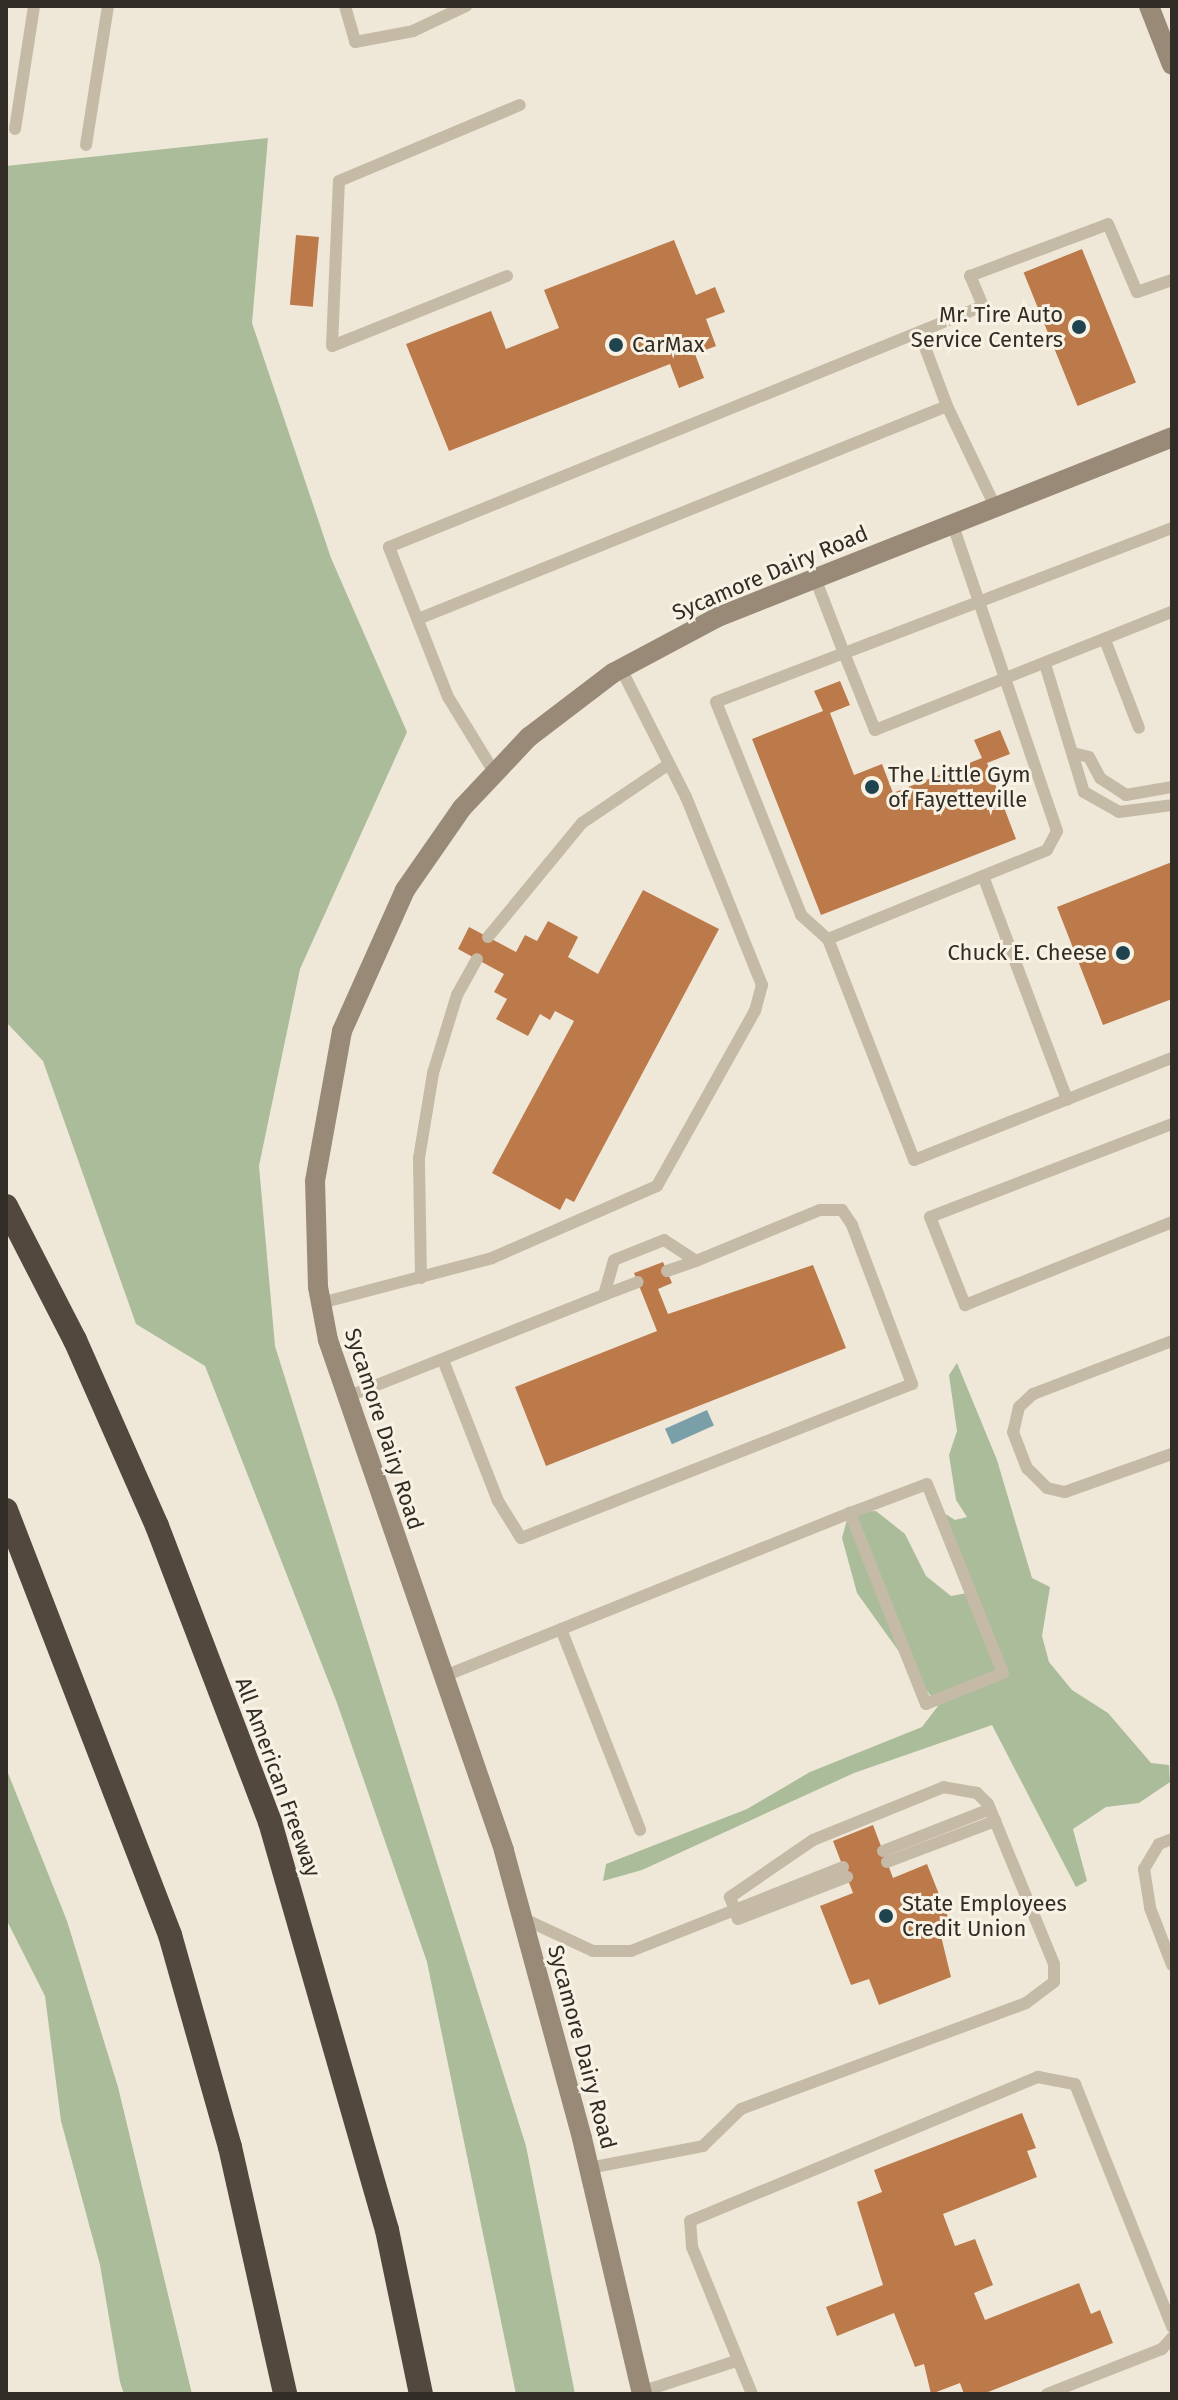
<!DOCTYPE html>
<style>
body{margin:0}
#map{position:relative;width:1178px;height:2400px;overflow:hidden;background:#efe8d9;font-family:"Fira Sans",sans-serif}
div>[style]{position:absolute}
.green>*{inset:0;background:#abbc9a}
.water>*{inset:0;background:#7a9fa9;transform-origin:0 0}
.building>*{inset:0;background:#bc7949;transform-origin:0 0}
.lane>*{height:12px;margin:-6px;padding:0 6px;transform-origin:6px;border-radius:6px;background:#c5baa6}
.secondary>*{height:20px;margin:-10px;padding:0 10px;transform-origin:10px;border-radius:10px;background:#998977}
.highway>*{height:24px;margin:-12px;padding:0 12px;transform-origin:12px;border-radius:12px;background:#52483e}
.dots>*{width:22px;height:22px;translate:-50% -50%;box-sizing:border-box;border:4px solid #f7f2e4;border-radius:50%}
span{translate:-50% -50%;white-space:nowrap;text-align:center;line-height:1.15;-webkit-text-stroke:6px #f7f2e4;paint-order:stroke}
.poi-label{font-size:22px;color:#322c26}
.right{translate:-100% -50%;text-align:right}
.left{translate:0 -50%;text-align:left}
.street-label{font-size:22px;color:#322c26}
.frame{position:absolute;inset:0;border:8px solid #322c26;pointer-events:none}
</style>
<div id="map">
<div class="green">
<div style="clip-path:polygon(268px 138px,252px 323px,331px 558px,407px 732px,300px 969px,259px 1166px,275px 1346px,526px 2146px,575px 2394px,516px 2394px,427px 1962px,337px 1703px,205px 1366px,136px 1324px,43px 1061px,6px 1022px,6px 166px)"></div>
<div style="clip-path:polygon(957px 1363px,997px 1460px,1032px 1578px,1050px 1587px,1042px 1636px,1049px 1662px,1072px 1690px,1108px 1713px,1151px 1763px,1169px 1765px,1170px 1782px,1139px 1803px,1106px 1807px,1073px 1829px,1087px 1881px,1076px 1887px,992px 1725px,854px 1773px,642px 1870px,603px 1881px,606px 1864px,747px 1809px,810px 1772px,922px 1727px,938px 1706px,857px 1593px,842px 1538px,849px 1512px,876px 1511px,905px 1534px,926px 1576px,951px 1596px,967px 1593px,939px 1510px,955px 1520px,967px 1517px,956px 1500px,949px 1455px,957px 1431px,949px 1375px)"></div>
<div style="clip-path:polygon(6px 1768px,67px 1921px,118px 2087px,192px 2394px,124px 2394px,120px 2382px,100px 2265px,61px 2121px,45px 1996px,6px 1919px)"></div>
</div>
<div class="water">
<div style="left:707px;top:1410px;width:17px;height:46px;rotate:66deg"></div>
</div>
<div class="building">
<div style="left:296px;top:235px;width:23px;height:70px;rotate:5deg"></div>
<div style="clip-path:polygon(674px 240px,696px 295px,715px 287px,725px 312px,706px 319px,716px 346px,695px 354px,704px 378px,679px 388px,670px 364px,449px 451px,406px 344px,491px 311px,506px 349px,559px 328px,544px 290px)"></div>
<div style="left:1082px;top:249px;width:144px;height:63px;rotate:68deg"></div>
<div style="clip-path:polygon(840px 681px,850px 705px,830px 713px,854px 775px,882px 764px,893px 793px,982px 758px,974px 740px,1000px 730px,1010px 754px,987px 763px,1016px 839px,821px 915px,752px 739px,823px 711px,814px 691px)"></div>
<div style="clip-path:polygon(1172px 862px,1172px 999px,1103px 1025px,1057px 907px)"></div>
<div style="clip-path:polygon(643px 890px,719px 929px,574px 1202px,566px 1198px,560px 1210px,492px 1173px,574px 1021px,555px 1011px,550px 1020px,540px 1014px,528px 1036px,496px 1019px,507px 999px,494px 992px,504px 974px,458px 949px,469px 927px,516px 952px,525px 935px,537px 941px,548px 921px,578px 937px,568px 957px,598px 974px)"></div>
<div style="clip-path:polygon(663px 1262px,672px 1283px,658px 1289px,668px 1314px,813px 1265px,846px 1348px,546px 1466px,515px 1387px,657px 1331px,634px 1273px)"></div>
<div style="clip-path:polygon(873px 1825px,893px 1878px,927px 1864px,952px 1927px,940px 1932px,951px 1977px,879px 2005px,869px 1979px,851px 1985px,820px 1906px,853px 1893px,833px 1841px)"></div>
<div style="clip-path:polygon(1022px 2113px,1036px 2148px,1027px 2151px,1037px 2177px,943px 2214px,955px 2246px,975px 2239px,993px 2285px,974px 2293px,985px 2320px,1079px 2283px,1091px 2314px,1100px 2310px,1113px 2343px,983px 2394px,964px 2394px,960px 2383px,931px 2394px,924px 2364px,915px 2367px,894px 2313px,837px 2336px,826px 2307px,883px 2285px,857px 2202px,882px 2192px,874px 2170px)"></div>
</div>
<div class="lane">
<div style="left:345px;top:6px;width:37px;rotate:74deg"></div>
<div style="left:355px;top:42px;width:59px;rotate:-10.7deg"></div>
<div style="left:413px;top:31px;width:59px;rotate:-25.3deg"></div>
<div style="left:15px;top:129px;width:124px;rotate:-81.2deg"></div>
<div style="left:86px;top:145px;width:141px;rotate:-81deg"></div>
<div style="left:507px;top:276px;width:188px;rotate:158.2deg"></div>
<div style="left:332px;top:346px;width:165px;rotate:-87.6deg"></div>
<div style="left:339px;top:181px;width:196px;rotate:-22.8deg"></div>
<div style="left:920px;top:334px;width:77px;rotate:69.4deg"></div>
<div style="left:1172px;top:528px;width:351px;rotate:159.1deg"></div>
<div style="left:844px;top:653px;width:83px;rotate:68.1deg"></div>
<div style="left:875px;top:730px;width:320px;rotate:-21.7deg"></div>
<div style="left:815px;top:578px;width:80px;rotate:68.9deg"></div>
<div style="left:844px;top:653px;width:137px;rotate:159.1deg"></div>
<div style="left:716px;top:702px;width:229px;rotate:68.2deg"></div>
<div style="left:801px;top:915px;width:36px;rotate:42deg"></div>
<div style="left:828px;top:939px;width:237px;rotate:68.7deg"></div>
<div style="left:914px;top:1160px;width:277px;rotate:-21.6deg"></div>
<div style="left:418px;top:619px;width:570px;rotate:-21.93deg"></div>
<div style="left:947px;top:406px;width:111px;rotate:64.4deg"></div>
<div style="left:1105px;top:640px;width:94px;rotate:68.9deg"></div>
<div style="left:1045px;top:664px;width:134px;rotate:73.1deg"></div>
<div style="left:1084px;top:792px;width:40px;rotate:29.7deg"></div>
<div style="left:1119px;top:812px;width:53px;rotate:-7.5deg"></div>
<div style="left:1077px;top:754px;width:12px;rotate:14deg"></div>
<div style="left:1089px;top:757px;width:24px;rotate:62deg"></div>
<div style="left:1100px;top:778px;width:31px;rotate:33deg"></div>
<div style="left:1126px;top:795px;width:47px;rotate:-9.9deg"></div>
<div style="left:494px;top:772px;width:88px;rotate:-121.5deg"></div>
<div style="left:448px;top:697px;width:161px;rotate:-111.5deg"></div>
<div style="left:389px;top:547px;width:641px;rotate:-22.08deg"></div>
<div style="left:983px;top:306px;width:33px;rotate:-113deg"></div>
<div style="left:970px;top:276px;width:147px;rotate:-20.6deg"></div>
<div style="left:1108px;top:224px;width:74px;rotate:66.9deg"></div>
<div style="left:1137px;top:292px;width:37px;rotate:-19deg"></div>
<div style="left:983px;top:876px;width:239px;rotate:69.4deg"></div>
<div style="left:488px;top:937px;width:148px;rotate:-50.5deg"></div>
<div style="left:582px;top:823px;width:105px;rotate:-34.1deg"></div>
<div style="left:828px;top:939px;width:236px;rotate:-22.1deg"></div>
<div style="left:1047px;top:850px;width:21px;rotate:-62deg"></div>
<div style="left:1057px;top:831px;width:325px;rotate:-108.8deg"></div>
<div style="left:1172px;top:1124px;width:259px;rotate:159deg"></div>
<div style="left:930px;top:1217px;width:95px;rotate:68.3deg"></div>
<div style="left:965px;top:1305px;width:223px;rotate:-21.8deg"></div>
<div style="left:667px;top:1271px;width:31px;rotate:-19deg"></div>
<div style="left:421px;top:1278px;width:120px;rotate:-91deg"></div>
<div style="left:419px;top:1158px;width:86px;rotate:-80.6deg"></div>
<div style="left:433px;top:1073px;width:82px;rotate:-72.9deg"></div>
<div style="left:457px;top:995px;width:41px;rotate:-60.9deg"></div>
<div style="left:604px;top:1295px;width:36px;rotate:-21deg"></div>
<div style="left:321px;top:1303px;width:177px;rotate:-14.7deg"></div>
<div style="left:492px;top:1258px;width:180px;rotate:-23.6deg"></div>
<div style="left:657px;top:1186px;width:201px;rotate:-60.8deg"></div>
<div style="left:755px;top:1011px;width:27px;rotate:-75deg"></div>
<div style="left:762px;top:985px;width:203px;rotate:-112deg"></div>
<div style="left:686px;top:797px;width:144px;rotate:-116.9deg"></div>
<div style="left:1172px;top:1341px;width:149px;rotate:159.1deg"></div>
<div style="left:1033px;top:1394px;width:19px;rotate:137deg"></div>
<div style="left:1019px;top:1407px;width:26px;rotate:103deg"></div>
<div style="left:1013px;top:1432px;width:39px;rotate:69deg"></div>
<div style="left:1027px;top:1468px;width:28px;rotate:45deg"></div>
<div style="left:1047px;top:1488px;width:18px;rotate:13deg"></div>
<div style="left:1065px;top:1492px;width:114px;rotate:-19.6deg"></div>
<div style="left:344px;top:1398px;width:280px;rotate:-21.6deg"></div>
<div style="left:604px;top:1295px;width:36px;rotate:-74deg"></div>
<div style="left:614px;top:1260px;width:54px;rotate:-21.8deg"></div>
<div style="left:664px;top:1240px;width:38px;rotate:33deg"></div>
<div style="left:696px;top:1261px;width:134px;rotate:-22.4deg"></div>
<div style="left:820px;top:1210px;width:22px"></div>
<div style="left:842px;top:1210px;width:18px;rotate:56deg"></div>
<div style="left:852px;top:1225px;width:170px;rotate:69.3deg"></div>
<div style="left:912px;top:1384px;width:420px;rotate:158.5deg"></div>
<div style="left:521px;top:1538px;width:44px;rotate:-121.9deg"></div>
<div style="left:498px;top:1501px;width:151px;rotate:-111.3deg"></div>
<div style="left:561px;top:1629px;width:216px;rotate:68.5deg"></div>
<div style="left:442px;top:1677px;width:440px;rotate:-21.9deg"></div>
<div style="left:850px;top:1513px;width:82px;rotate:-20.6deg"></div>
<div style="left:927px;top:1484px;width:204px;rotate:68.1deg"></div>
<div style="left:1003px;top:1673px;width:83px;rotate:158.1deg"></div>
<div style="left:926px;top:1704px;width:206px;rotate:-111.7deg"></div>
<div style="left:1172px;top:1839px;width:14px;rotate:159deg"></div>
<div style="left:1159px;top:1844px;width:29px;rotate:121deg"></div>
<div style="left:1144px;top:1869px;width:39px;rotate:81deg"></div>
<div style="left:1150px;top:1908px;width:61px;rotate:68.9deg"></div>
<div style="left:883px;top:1851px;width:115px;rotate:-21.4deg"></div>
<div style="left:887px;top:1862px;width:116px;rotate:-20.8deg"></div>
<div style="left:522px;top:1918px;width:78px;rotate:24.9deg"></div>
<div style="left:593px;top:1951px;width:38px"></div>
<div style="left:631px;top:1951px;width:228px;rotate:-21.6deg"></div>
<div style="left:589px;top:2168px;width:116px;rotate:-10.9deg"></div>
<div style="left:703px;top:2146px;width:53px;rotate:-44.2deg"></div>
<div style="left:741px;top:2109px;width:304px;rotate:-20.4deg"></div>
<div style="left:1026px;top:2003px;width:35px;rotate:-37deg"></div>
<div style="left:1054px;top:1982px;width:18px;rotate:-90deg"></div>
<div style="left:1054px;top:1964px;width:173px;rotate:-112.4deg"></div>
<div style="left:988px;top:1804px;width:16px;rotate:-135deg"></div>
<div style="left:977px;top:1793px;width:34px;rotate:-170deg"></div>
<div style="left:944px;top:1787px;width:141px;rotate:158deg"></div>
<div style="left:813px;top:1840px;width:101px;rotate:145.5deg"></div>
<div style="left:730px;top:1897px;width:23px;rotate:70deg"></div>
<div style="left:738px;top:1919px;width:117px;rotate:-21.1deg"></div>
<div style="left:641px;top:2392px;width:100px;rotate:-18.1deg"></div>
<div style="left:752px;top:2394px;width:159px;rotate:-112.2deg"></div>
<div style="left:692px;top:2247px;width:26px;rotate:-94deg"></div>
<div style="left:690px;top:2221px;width:377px;rotate:-22.5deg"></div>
<div style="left:1038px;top:2077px;width:38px;rotate:11deg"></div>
<div style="left:1075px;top:2084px;width:262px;rotate:68.2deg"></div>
<div style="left:1047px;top:2394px;width:123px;rotate:-21.4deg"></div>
<div style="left:1162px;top:2349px;width:15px;rotate:-48deg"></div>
</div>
<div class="secondary">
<div style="left:1149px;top:6px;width:63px;rotate:68.7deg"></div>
<div style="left:642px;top:2394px;width:263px;rotate:-103.2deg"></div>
<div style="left:582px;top:2138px;width:298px;rotate:-105.2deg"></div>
<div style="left:504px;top:1850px;width:540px;rotate:-109.04deg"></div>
<div style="left:328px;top:1340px;width:54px;rotate:-100.7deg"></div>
<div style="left:318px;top:1287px;width:106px;rotate:-91.6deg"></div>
<div style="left:315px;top:1181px;width:152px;rotate:-79.8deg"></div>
<div style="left:342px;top:1031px;width:154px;rotate:-65.9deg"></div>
<div style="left:405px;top:890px;width:100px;rotate:-55.2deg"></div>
<div style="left:462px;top:808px;width:98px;rotate:-46.7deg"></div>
<div style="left:529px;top:737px;width:106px;rotate:-37.3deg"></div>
<div style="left:613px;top:673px;width:119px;rotate:-28.1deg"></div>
<div style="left:718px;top:617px;width:488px;rotate:-21.6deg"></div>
</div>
<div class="highway">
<div style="left:6px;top:1206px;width:151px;rotate:62.8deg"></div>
<div style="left:75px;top:1340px;width:203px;rotate:66.2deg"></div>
<div style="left:157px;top:1526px;width:317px;rotate:69.1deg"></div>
<div style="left:270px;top:1822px;width:424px;rotate:74deg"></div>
<div style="left:387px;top:2230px;width:167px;rotate:78.3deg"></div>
<div style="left:6px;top:1510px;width:456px;rotate:68.9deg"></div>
<div style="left:170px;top:1935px;width:220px;rotate:74.2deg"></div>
<div style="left:230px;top:2147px;width:253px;rotate:77.4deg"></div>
</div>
<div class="dots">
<div style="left:1079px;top:327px;background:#1f4450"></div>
<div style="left:616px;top:345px;background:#1f4450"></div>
<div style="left:872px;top:787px;background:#1f4450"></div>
<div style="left:1123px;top:953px;background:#1f4450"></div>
<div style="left:886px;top:1916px;background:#1f4450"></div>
</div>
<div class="poi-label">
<span class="right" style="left:1063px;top:327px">Mr. Tire Auto<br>Service Centers</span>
<span class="left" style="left:632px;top:345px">CarMax</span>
<span class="left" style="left:888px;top:787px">The Little Gym<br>of Fayetteville</span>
<span class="right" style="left:1107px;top:953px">Chuck E. Cheese</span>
<span class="left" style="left:902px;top:1916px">State Employees<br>Credit Union</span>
</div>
<div class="street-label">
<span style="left:770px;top:573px;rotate:-23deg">Sycamore Dairy Road</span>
<span style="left:384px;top:1429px;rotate:72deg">Sycamore Dairy Road</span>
<span style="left:278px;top:1777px;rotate:70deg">All American Freeway</span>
<span style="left:582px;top:2047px;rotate:75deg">Sycamore Dairy Road</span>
</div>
<div class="frame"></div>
</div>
